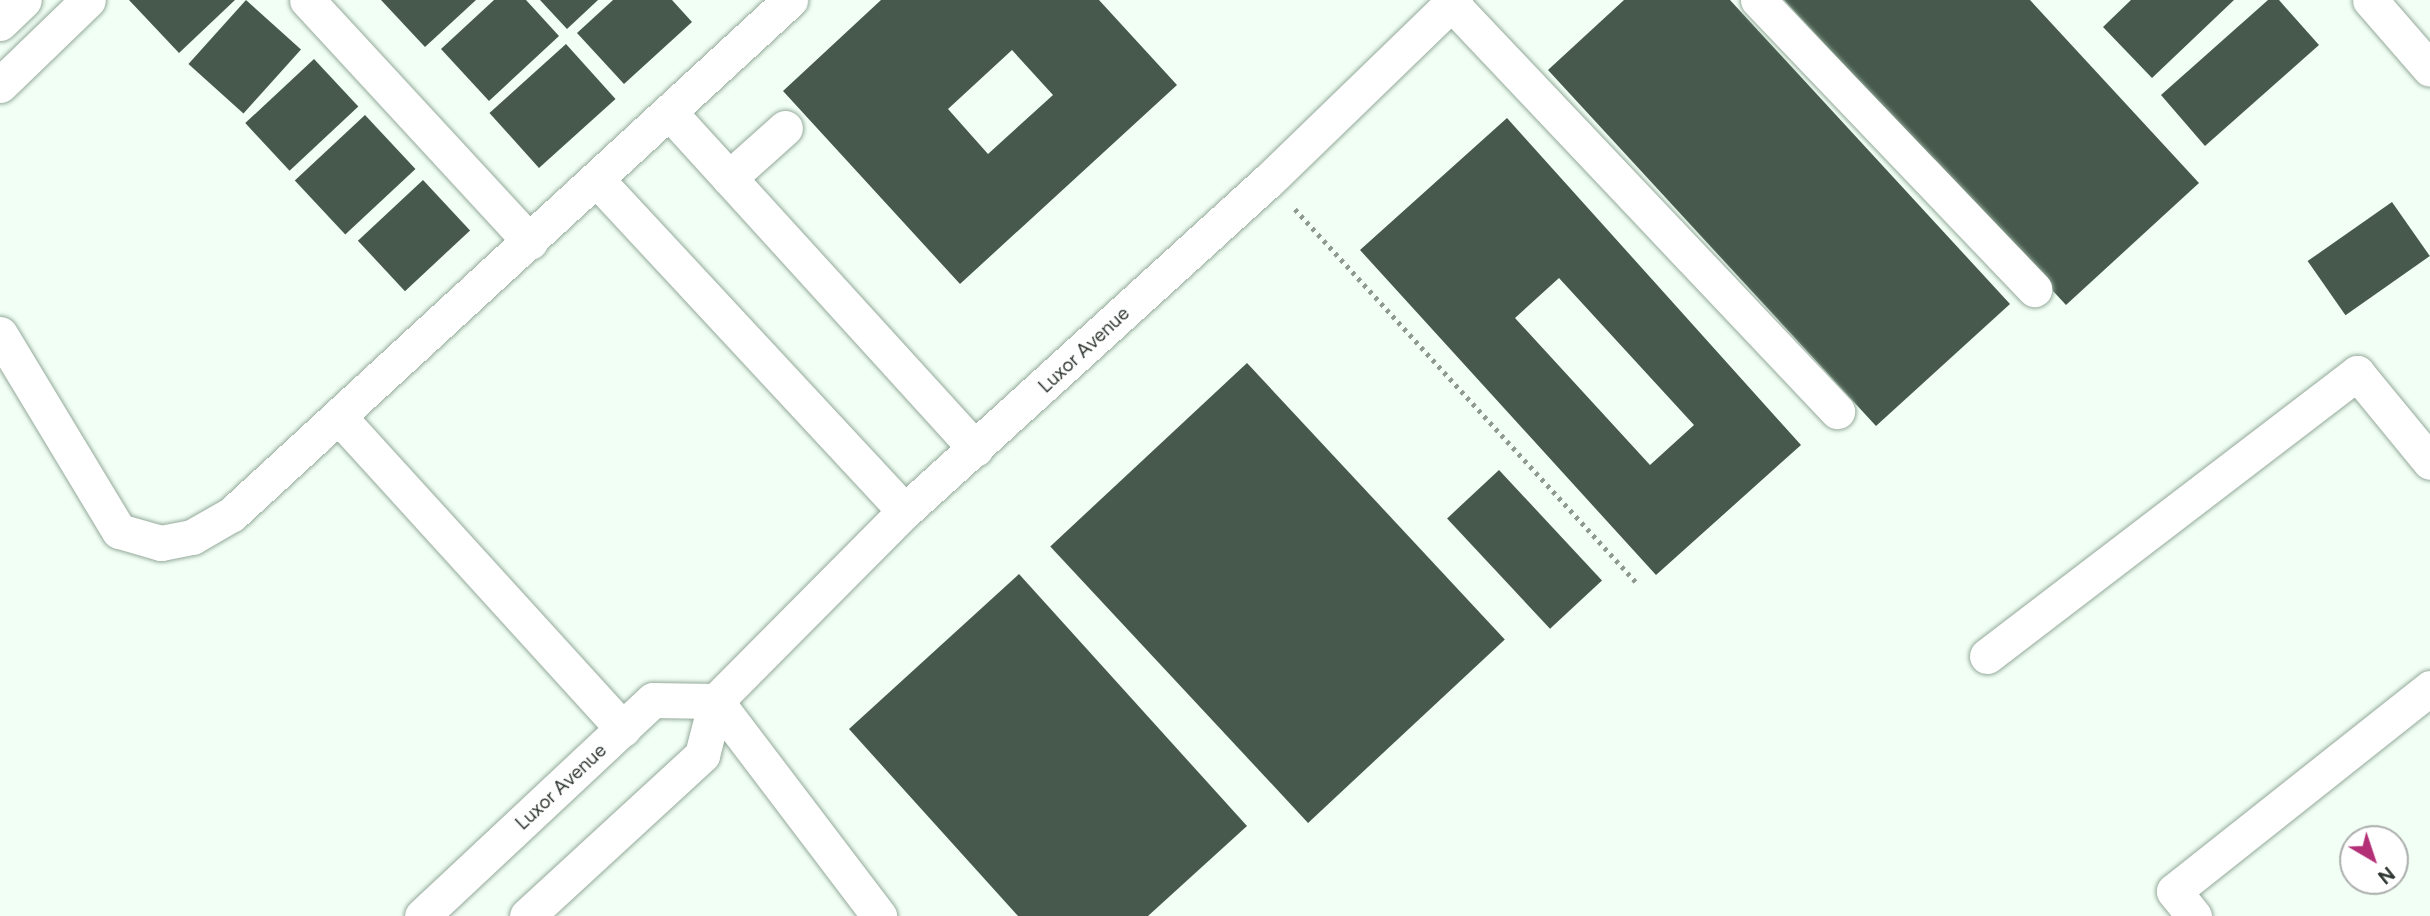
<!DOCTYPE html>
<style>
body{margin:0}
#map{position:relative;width:2430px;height:916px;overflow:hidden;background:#f2fff5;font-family:Figtree,sans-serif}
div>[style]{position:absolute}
.building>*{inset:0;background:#46594c;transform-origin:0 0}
.path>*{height:4.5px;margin-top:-2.25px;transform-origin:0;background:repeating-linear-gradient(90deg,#8f9991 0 3.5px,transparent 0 8.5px)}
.roads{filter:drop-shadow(0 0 2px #94a99a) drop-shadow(0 0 2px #94a99a)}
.street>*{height:35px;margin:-17.5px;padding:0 17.5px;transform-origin:17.5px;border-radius:17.5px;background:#fff}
span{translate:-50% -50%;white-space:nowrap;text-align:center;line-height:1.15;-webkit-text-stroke:7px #fff;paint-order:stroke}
.street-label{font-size:19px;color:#303832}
.north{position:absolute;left:2339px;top:825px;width:70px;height:70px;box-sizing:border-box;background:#fff;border:2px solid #acafad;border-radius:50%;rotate:141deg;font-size:19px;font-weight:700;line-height:28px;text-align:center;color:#303832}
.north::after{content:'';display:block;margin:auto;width:24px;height:32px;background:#b32f76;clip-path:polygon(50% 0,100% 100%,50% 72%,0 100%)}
</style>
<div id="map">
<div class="building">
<div style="clip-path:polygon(129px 0,235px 0,179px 53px)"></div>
<div style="left:246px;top:0;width:74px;height:86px;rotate:42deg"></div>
<div style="clip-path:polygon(381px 0,476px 0,425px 47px)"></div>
<div style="clip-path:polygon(494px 0,526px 0,559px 36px,489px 101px,441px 49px)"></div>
<div style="clip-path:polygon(540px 0,598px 0,567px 29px)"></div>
<div style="clip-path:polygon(613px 0,672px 0,692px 22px,624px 84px,577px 33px)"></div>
<div style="clip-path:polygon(evenodd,881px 0,1099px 0,1177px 85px,960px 284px,783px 91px,881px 0,1012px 50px,1053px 95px,988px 154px,948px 109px,1012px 50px)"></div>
<div style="clip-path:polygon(1624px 0,1730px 0,2010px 304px,1876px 426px,1548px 70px)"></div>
<div style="clip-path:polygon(1784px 0,2030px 0,2199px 183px,2066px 305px)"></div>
<div style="clip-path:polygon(2131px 0,2234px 0,2152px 78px,2103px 27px)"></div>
<div style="clip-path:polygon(2268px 0,2279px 0,2319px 45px,2205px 146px,2161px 95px)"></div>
<div style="left:566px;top:44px;width:74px;height:103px;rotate:48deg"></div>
<div style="left:314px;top:59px;width:65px;height:94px;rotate:47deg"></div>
<div style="left:365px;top:115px;width:74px;height:96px;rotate:47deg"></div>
<div style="clip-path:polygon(evenodd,1507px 118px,1801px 445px,1656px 575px,1360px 250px,1507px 118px,1559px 278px,1694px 425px,1650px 465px,1515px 318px,1559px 278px)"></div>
<div style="left:423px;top:180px;width:69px;height:89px;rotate:47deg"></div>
<div style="left:2392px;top:202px;width:66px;height:103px;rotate:55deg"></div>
<div style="left:1247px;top:363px;width:378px;height:269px;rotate:47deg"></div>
<div style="left:1499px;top:470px;width:151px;height:71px;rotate:47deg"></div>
<div style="clip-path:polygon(1019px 574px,1247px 826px,1148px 916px,1018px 916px,849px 729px)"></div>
</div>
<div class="path">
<div style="left:1295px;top:209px;width:505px;rotate:47.57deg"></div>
</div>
<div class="roads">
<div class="street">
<div style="left:307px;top:0;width:329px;rotate:47.3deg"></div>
<div style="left:1758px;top:0;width:400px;rotate:46.3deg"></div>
<div style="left:2370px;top:0;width:91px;rotate:49deg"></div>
<div style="left:1451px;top:3px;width:562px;rotate:46.59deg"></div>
<div style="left:0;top:23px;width:33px;rotate:-44deg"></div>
<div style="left:0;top:85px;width:122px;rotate:-44deg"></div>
<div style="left:670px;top:113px;width:454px;rotate:47.7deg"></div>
<div style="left:729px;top:178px;width:75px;rotate:-41.8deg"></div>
<div style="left:597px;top:180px;width:452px;rotate:47.1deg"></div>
<div style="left:0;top:334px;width:230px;rotate:58.9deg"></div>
<div style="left:119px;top:531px;width:44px;rotate:15.9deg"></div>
<div style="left:161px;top:543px;width:32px;rotate:-11deg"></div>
<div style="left:192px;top:537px;width:46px;rotate:-29.9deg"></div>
<div style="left:232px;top:514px;width:759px;rotate:-42.65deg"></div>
<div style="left:339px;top:417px;width:422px;rotate:47.7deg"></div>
<div style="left:1987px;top:656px;width:466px;rotate:-37.4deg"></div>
<div style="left:2357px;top:373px;width:115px;rotate:50.6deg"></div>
<div style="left:716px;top:701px;width:270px;rotate:52.8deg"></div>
<div style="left:422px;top:916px;width:316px;rotate:-43.1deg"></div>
<div style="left:653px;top:700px;width:63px;rotate:0.9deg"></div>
<div style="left:527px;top:916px;width:238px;rotate:-42.6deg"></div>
<div style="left:702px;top:755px;width:56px;rotate:-75.5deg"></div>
<div style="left:716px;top:701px;width:268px;rotate:-45.2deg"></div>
<div style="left:905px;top:511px;width:492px;rotate:-42.3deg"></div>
<div style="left:1269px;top:180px;width:259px;rotate:-44.1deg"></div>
<div style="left:2194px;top:916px;width:32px;rotate:-129deg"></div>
<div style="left:2174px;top:891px;width:327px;rotate:-38.4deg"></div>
</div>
</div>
<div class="street-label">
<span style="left:1084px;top:350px;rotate:-43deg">Luxor Avenue</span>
<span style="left:561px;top:787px;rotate:-43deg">Luxor Avenue</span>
</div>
<div class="north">N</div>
</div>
